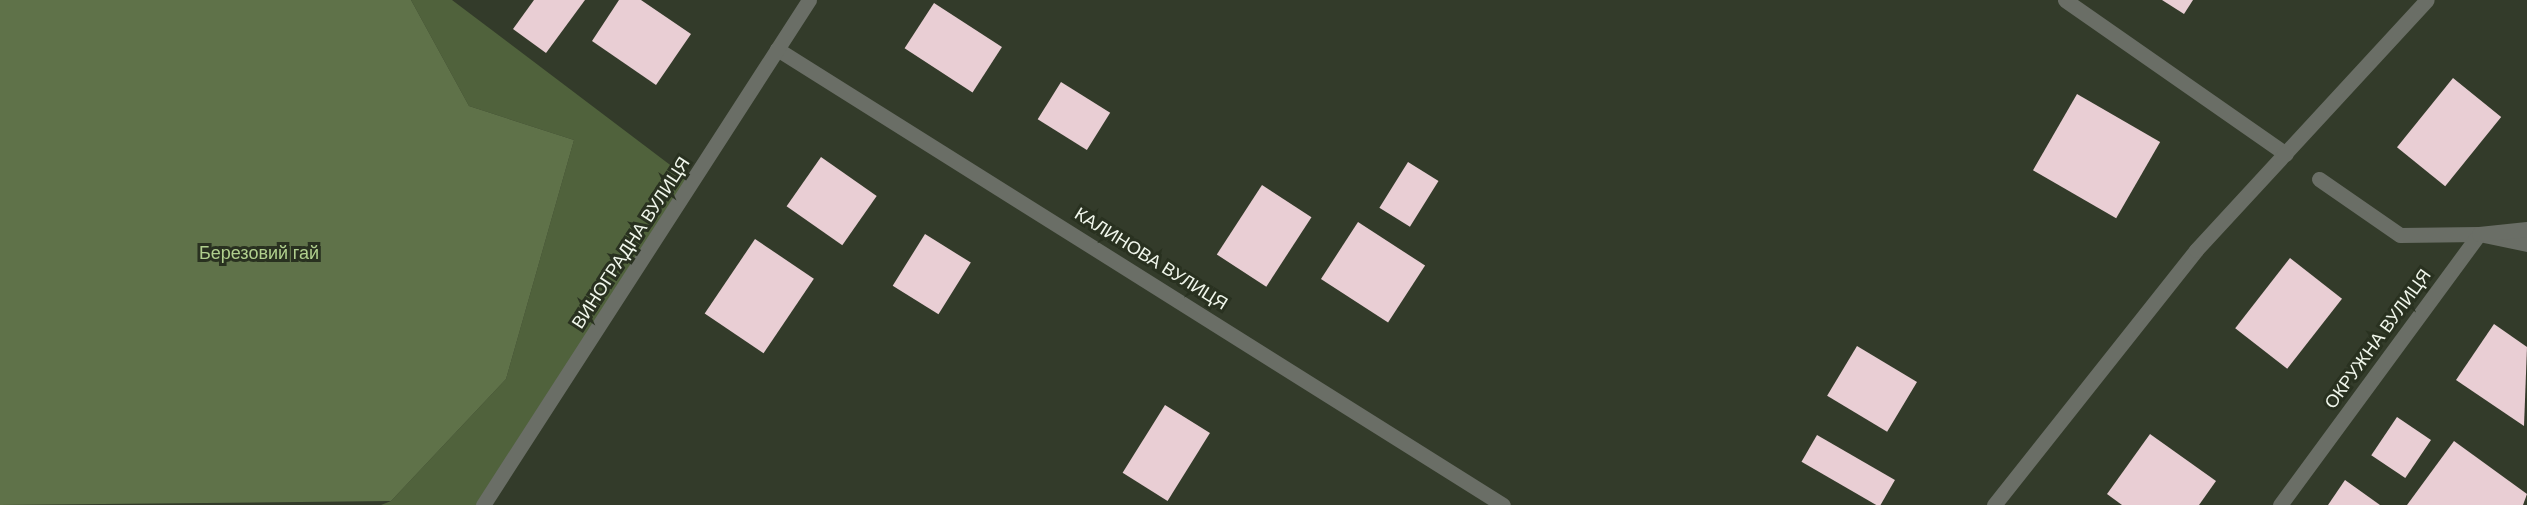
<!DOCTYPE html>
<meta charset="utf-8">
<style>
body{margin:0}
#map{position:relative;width:2527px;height:505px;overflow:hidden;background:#333b2a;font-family:"DM Sans",sans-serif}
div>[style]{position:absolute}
.green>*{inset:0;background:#50623c}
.forest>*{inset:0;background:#5f7249}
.building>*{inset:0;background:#e9ced4;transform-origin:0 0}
.minor>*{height:15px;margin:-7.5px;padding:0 7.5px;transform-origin:7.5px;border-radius:7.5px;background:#6a6e66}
span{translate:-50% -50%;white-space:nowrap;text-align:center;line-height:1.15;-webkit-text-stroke:6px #293120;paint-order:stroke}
.street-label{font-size:18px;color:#f0f6eb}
.park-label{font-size:18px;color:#b0cf8d}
</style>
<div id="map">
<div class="green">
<div style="clip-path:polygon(411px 0,452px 0,694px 183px,483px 505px,381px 505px,391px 501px,506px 379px,574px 140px,469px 106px)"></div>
</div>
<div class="forest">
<div style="clip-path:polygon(0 0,411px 0,469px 106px,574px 140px,506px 379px,391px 501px,0 505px)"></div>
</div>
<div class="building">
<div style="clip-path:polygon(534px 0,585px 0,546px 53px,513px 29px)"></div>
<div style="clip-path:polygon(619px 0,641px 0,691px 34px,656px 85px,592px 41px)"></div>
<div style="clip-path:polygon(2162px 0,2193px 0,2184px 14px)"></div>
<div style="left:934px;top:3px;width:81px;height:54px;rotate:33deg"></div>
<div style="left:2453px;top:78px;width:62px;height:89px;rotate:39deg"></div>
<div style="left:1061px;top:82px;width:58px;height:44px;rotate:32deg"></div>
<div style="left:2077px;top:94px;width:96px;height:88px;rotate:30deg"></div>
<div style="left:821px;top:157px;width:68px;height:60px;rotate:35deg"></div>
<div style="left:1408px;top:162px;width:36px;height:54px;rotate:32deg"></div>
<div style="left:1262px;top:185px;width:59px;height:83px;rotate:33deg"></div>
<div style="left:1358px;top:222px;width:80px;height:68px;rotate:33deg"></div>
<div style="left:925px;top:234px;width:54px;height:61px;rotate:32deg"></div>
<div style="left:755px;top:239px;width:71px;height:90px;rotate:34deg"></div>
<div style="left:2290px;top:258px;width:66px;height:89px;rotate:38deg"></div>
<div style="clip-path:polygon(2494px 324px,2527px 347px,2524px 426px,2456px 380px)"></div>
<div style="left:1857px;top:346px;width:70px;height:58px;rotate:31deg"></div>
<div style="left:1165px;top:405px;width:53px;height:80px;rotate:32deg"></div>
<div style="left:2397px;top:417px;width:41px;height:46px;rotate:34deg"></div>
<div style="clip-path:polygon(2150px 434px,2216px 481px,2199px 505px,2122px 505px,2107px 494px)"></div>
<div style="left:1817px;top:435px;width:90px;height:31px;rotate:30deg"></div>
<div style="clip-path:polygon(2454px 441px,2527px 494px,2523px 505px,2407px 505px)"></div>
<div style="clip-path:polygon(2345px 480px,2380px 505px,2328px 505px)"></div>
</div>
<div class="minor">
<div style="left:2065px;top:0;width:269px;rotate:34.9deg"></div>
<div style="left:777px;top:49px;width:857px;rotate:32.13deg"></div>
<div style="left:2319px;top:179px;width:98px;rotate:34.7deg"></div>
<div style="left:2400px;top:235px;width:79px;rotate:-0.7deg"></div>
<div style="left:2479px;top:234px;width:49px;rotate:11.8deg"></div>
<div style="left:483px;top:505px;width:601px;rotate:-57.16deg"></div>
<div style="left:1994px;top:505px;width:325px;rotate:-51.6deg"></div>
<div style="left:2196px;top:250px;width:340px;rotate:-47.3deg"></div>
<div style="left:2280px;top:505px;width:336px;rotate:-53.7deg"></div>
<div style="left:2479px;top:234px;width:48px;rotate:-5.9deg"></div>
</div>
<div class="street-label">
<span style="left:631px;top:243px;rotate:-57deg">ВИНОГРАДНА ВУЛИЦЯ</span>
<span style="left:1151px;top:259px;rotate:32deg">КАЛИНОВА ВУЛИЦЯ</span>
<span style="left:2378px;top:339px;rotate:-54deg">ОКРУЖНА ВУЛИЦЯ</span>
</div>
<div class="park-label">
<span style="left:259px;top:253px">Березовий гай</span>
</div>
</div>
